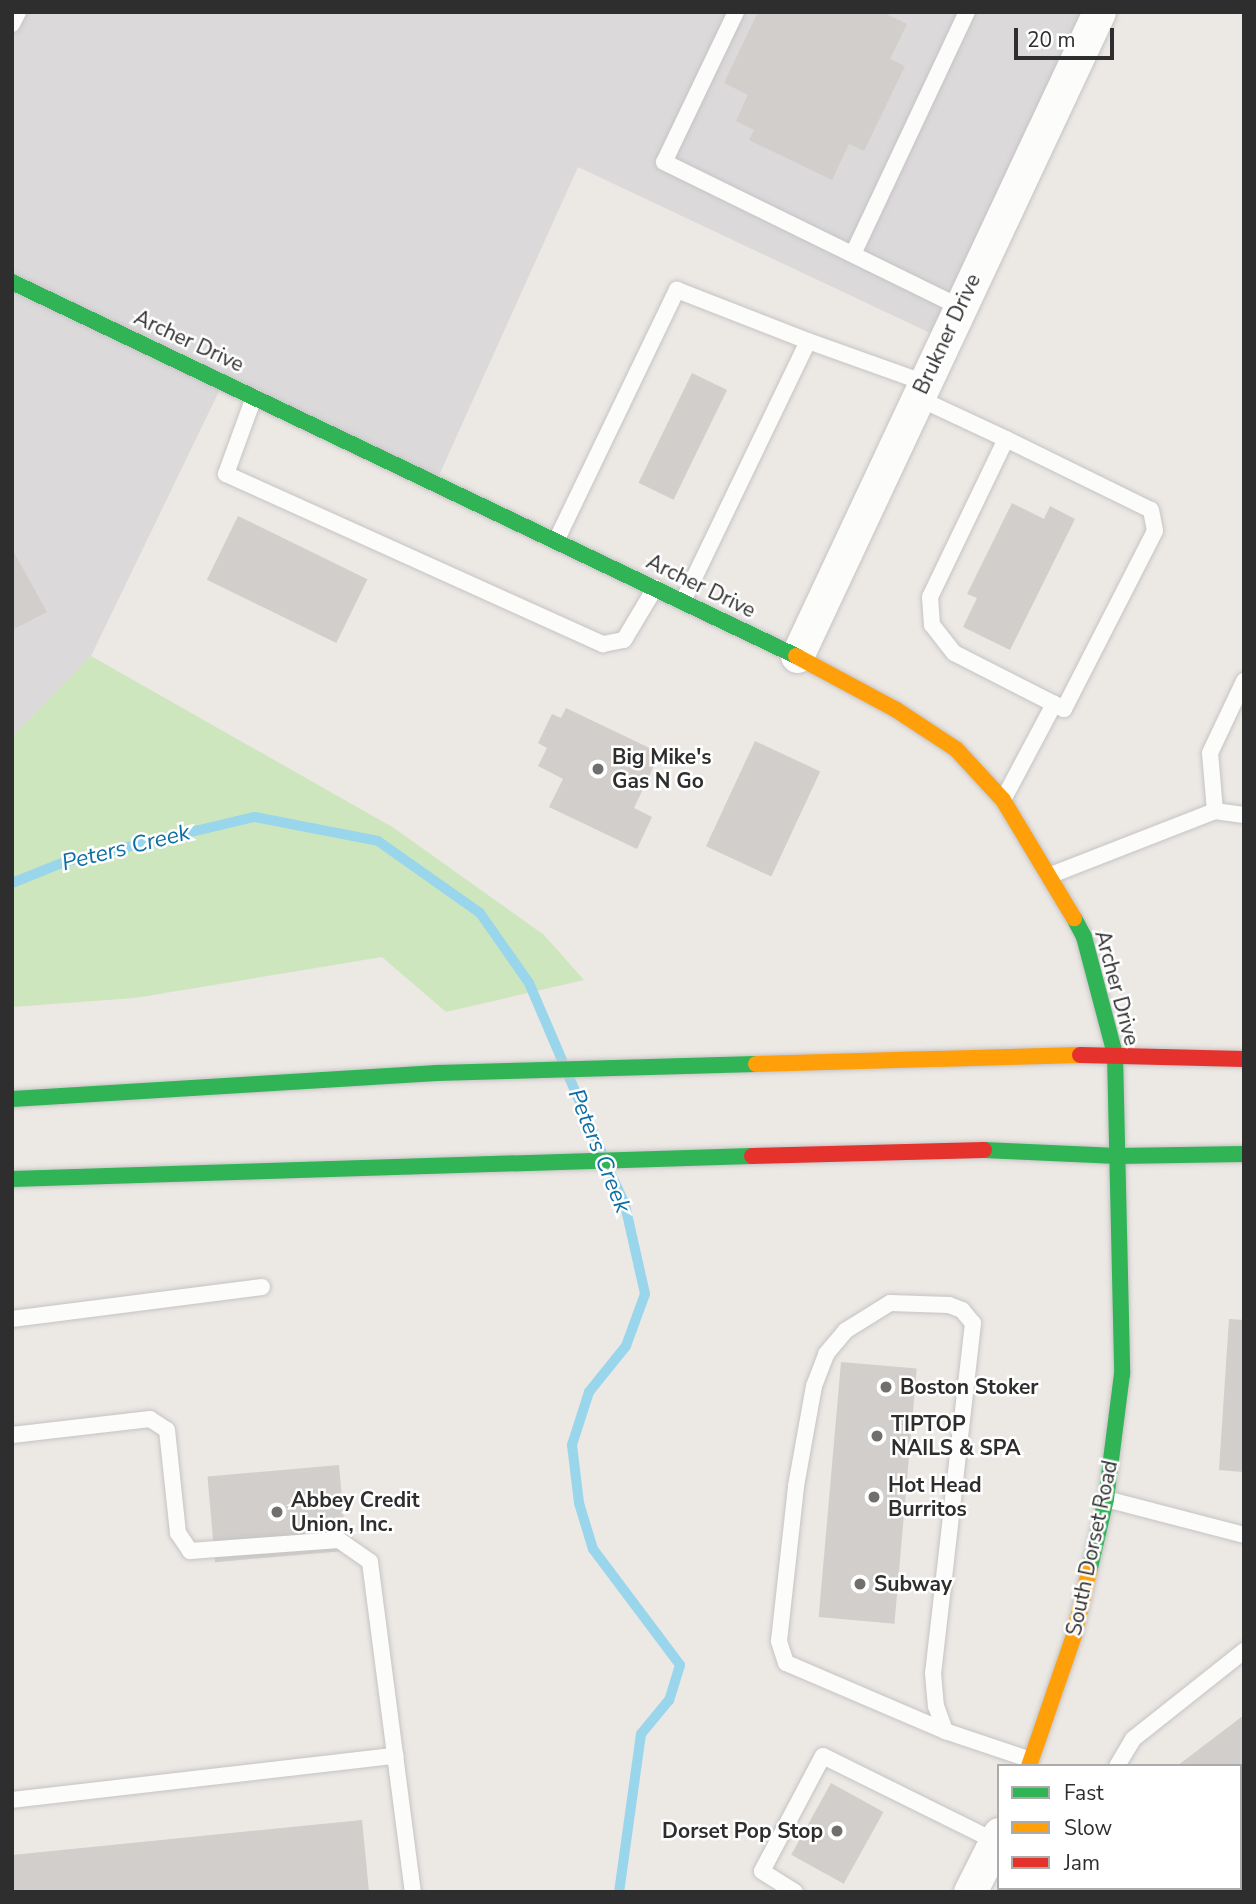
<!DOCTYPE html>
<style>
body{margin:0}
#map{position:relative;width:1256px;height:1904px;overflow:hidden;background:#ece8e4;font-family:"Nunito Sans",sans-serif}
div>[style]{position:absolute}
.industrial>*{inset:0;background:#dcd9db}
.green>*{inset:0;background:#cee6be}
.stream>*{height:10px;margin:-5px;padding:0 5px;transform-origin:5px;border-radius:5px;background:#99d6ec}
.building>*{inset:0;background:#d1cecb;transform-origin:0 0}
.roads{filter:drop-shadow(0 0 2px #c5c4c5) drop-shadow(0 0 2px #c5c4c5)}
.lane>*{height:16px;margin:-8px;padding:0 8px;transform-origin:8px;border-radius:8px;background:#fcfcfb}
.street>*{height:33px;margin:-16.5px;padding:0 16.5px;transform-origin:16.5px;border-radius:16.5px;background:#fcfcfb}
.fast>*{height:16px;margin:-8px;padding:0 8px;transform-origin:8px;border-radius:8px;background:#30b455}
.slow>*{height:16px;margin:-8px;padding:0 8px;transform-origin:8px;border-radius:8px;background:#ff9f0a}
.jam>*{height:16px;margin:-8px;padding:0 8px;transform-origin:8px;border-radius:8px;background:#e5322d}
.dots>*{width:19px;height:19px;translate:-50% -50%;box-sizing:border-box;border:4px solid #fff;border-radius:50%}
span{translate:-50% -50%;white-space:nowrap;text-align:center;line-height:1.15;-webkit-text-stroke:5px #fff;paint-order:stroke}
.street-label{font-size:21px;color:#2e2e2e}
.poi-label{font-size:21px;color:#2e2e2e;font-weight:700}
.left{translate:0 -50%;text-align:left}
.right{translate:-100% -50%;text-align:right}
.water-label{font-size:23px;color:#0d6fa3;font-style:italic}
.frame{position:absolute;inset:0;border:14px solid #2e2e2e;pointer-events:none}
.legend{position:absolute;left:997px;top:1764px;width:245px;height:126px;box-sizing:border-box;background:#fff;border:2px solid #ababab;margin:0;padding:9px 12px;list-style:none;font-size:21px;color:#2e2e2e}
.legend li{display:flex;align-items:center;gap:14px;height:35px}
.legend b{width:35px;border:2px solid #ababab}
.scale{position:absolute;left:1014px;top:28px;width:100px;height:32px;box-sizing:border-box;border:4px solid #2e2e2e;border-top:0;padding-left:9px;font-size:21px;line-height:24px;white-space:nowrap;color:#2e2e2e;-webkit-text-stroke:5px #fff;paint-order:stroke}
</style>
<div id="map">
<div class="industrial">
<div style="clip-path:polygon(12px 12px,1099px 12px,945px 340px,578px 167px,436px 482px,224px 381px,91px 656px,12px 736px)"></div>
</div>
<div class="green">
<div style="clip-path:polygon(91px 656px,394px 828px,544px 935px,584px 980px,446px 1012px,382px 957px,135px 998px,12px 1007px,12px 736px)"></div>
</div>
<div class="stream">
<div style="left:12px;top:883px;width:56px;rotate:-22deg"></div>
<div style="left:64px;top:862px;width:196px;rotate:-13.3deg"></div>
<div style="left:255px;top:817px;width:125px;rotate:11deg"></div>
<div style="left:378px;top:841px;width:125px;rotate:35.2deg"></div>
<div style="left:480px;top:913px;width:85px;rotate:55deg"></div>
<div style="left:529px;top:983px;width:84px;rotate:66.8deg"></div>
<div style="left:569px;top:1077px;width:83px;rotate:66.5deg"></div>
<div style="left:609px;top:1170px;width:38px;rotate:65deg"></div>
<div style="left:625px;top:1205px;width:91px;rotate:77.3deg"></div>
<div style="left:645px;top:1294px;width:55px;rotate:110.1deg"></div>
<div style="left:626px;top:1346px;width:59px;rotate:128.8deg"></div>
<div style="left:589px;top:1392px;width:56px;rotate:107.8deg"></div>
<div style="left:572px;top:1445px;width:58px;rotate:83.1deg"></div>
<div style="left:579px;top:1503px;width:48px;rotate:73.1deg"></div>
<div style="left:593px;top:1549px;width:145px;rotate:53.1deg"></div>
<div style="left:680px;top:1665px;width:37px;rotate:107deg"></div>
<div style="left:669px;top:1700px;width:44px;rotate:129.5deg"></div>
<div style="left:641px;top:1734px;width:160px;rotate:97.9deg"></div>
</div>
<div class="building">
<div style="clip-path:polygon(758px 12px,882px 12px,907px 24px,890px 59px,905px 66px,864px 151px,849px 144px,832px 180px,749px 140px,754px 130px,736px 121px,748px 95px,724px 83px)"></div>
<div style="left:692px;top:373px;width:39px;height:122px;rotate:26deg"></div>
<div style="clip-path:polygon(1012px 503px,1044px 519px,1050px 506px,1075px 519px,1010px 650px,963px 627px,977px 598px,967px 594px)"></div>
<div style="left:238px;top:516px;width:144px;height:71px;rotate:26deg"></div>
<div style="clip-path:polygon(12px 549px,47px 612px,12px 630px)"></div>
<div style="clip-path:polygon(566px 708px,660px 753px,634px 808px,652px 817px,637px 849px,549px 807px,563px 779px,538px 766px,547px 748px,538px 743px,552px 714px,561px 718px)"></div>
<div style="left:755px;top:741px;width:72px;height:116px;rotate:25deg"></div>
<div style="clip-path:polygon(1229px 1319px,1244px 1320px,1244px 1472px,1219px 1470px)"></div>
<div style="left:841px;top:1362px;width:76px;height:256px;rotate:5deg"></div>
<div style="left:339px;top:1465px;width:86px;height:132px;rotate:85deg"></div>
<div style="clip-path:polygon(1244px 1715px,1244px 1870px,1240px 1766px,1177px 1766px)"></div>
<div style="left:831px;top:1783px;width:60px;height:82px;rotate:29deg"></div>
<div style="clip-path:polygon(362px 1820px,369px 1892px,12px 1892px,12px 1855px)"></div>
</div>
<div class="roads">
<div class="lane">
<div style="left:736px;top:12px;width:166px;rotate:115.6deg"></div>
<div style="left:664px;top:162px;width:330px;rotate:26.1deg"></div>
<div style="left:12px;top:24px;width:13px;rotate:-63deg"></div>
<div style="left:853px;top:254px;width:268px;rotate:-64.8deg"></div>
<div style="left:254px;top:397px;width:82px;rotate:110deg"></div>
<div style="left:226px;top:474px;width:414px;rotate:24.3deg"></div>
<div style="left:603px;top:644px;width:21px;rotate:-11deg"></div>
<div style="left:624px;top:640px;width:61px;rotate:-59.2deg"></div>
<div style="left:918px;top:398px;width:97px;rotate:25deg"></div>
<div style="left:1006px;top:439px;width:161px;rotate:26.1deg"></div>
<div style="left:1151px;top:510px;width:21px;rotate:79deg"></div>
<div style="left:1155px;top:531px;width:200px;rotate:117.1deg"></div>
<div style="left:1064px;top:709px;width:123px;rotate:-153deg"></div>
<div style="left:954px;top:653px;width:36px;rotate:-128deg"></div>
<div style="left:932px;top:625px;width:28px;rotate:-94deg"></div>
<div style="left:930px;top:597px;width:175px;rotate:-64.3deg"></div>
<div style="left:556px;top:541px;width:279px;rotate:-64.3deg"></div>
<div style="left:677px;top:290px;width:141px;rotate:21.3deg"></div>
<div style="left:683px;top:601px;width:288px;rotate:-64.3deg"></div>
<div style="left:808px;top:341px;width:124px;rotate:19.7deg"></div>
<div style="left:1003px;top:800px;width:109px;rotate:-62deg"></div>
<div style="left:1215px;top:811px;width:58px;rotate:-94.9deg"></div>
<div style="left:1210px;top:753px;width:80px;rotate:-64.7deg"></div>
<div style="left:1051px;top:875px;width:176px;rotate:-21.3deg"></div>
<div style="left:1215px;top:811px;width:29px;rotate:8deg"></div>
<div style="left:12px;top:1319px;width:252px;rotate:-7.3deg"></div>
<div style="left:12px;top:1435px;width:139px;rotate:-6.6deg"></div>
<div style="left:150px;top:1419px;width:20px;rotate:33deg"></div>
<div style="left:167px;top:1430px;width:104px;rotate:83.9deg"></div>
<div style="left:178px;top:1533px;width:22px;rotate:56deg"></div>
<div style="left:190px;top:1551px;width:149px;rotate:-4.2deg"></div>
<div style="left:339px;top:1540px;width:38px;rotate:35deg"></div>
<div style="left:370px;top:1562px;width:333px;rotate:82.6deg"></div>
<div style="left:1106px;top:1499px;width:143px;rotate:14.6deg"></div>
<div style="left:945px;top:1731px;width:173px;rotate:-156.8deg"></div>
<div style="left:786px;top:1663px;width:23px;rotate:-108deg"></div>
<div style="left:779px;top:1641px;width:156px;rotate:-83.7deg"></div>
<div style="left:796px;top:1486px;width:102px;rotate:-79.8deg"></div>
<div style="left:814px;top:1386px;width:34px;rotate:-69deg"></div>
<div style="left:826px;top:1354px;width:30px;rotate:-50deg"></div>
<div style="left:845px;top:1331px;width:53px;rotate:-31.9deg"></div>
<div style="left:890px;top:1303px;width:59px;rotate:1.9deg"></div>
<div style="left:949px;top:1305px;width:14px;rotate:21deg"></div>
<div style="left:962px;top:1310px;width:17px;rotate:50deg"></div>
<div style="left:973px;top:1323px;width:352px;rotate:96.5deg"></div>
<div style="left:933px;top:1673px;width:33px;rotate:85deg"></div>
<div style="left:936px;top:1706px;width:27px;rotate:70deg"></div>
<div style="left:945px;top:1731px;width:91px;rotate:18.6deg"></div>
<div style="left:1117px;top:1766px;width:31px;rotate:-59deg"></div>
<div style="left:1133px;top:1739px;width:142px;rotate:-38.4deg"></div>
<div style="left:12px;top:1800px;width:386px;rotate:-6.6deg"></div>
<div style="left:1179px;top:1888px;width:4px;rotate:63deg"></div>
<div style="left:795px;top:1892px;width:39px;rotate:-148deg"></div>
<div style="left:762px;top:1871px;width:130px;rotate:-62.1deg"></div>
<div style="left:823px;top:1756px;width:192px;rotate:26.3deg"></div>
</div>
<div class="street">
<div style="left:797px;top:656px;width:711px;rotate:-64.88deg"></div>
<div style="left:970px;top:1892px;width:65px;rotate:-63.4deg"></div>
</div>
<div class="fast">
<div style="left:12px;top:282px;width:869px;rotate:25.5deg"></div>
<div style="left:1074px;top:918px;width:21px;rotate:62deg"></div>
<div style="left:1084px;top:937px;width:121px;rotate:75.2deg"></div>
<div style="left:1115px;top:1054px;width:320px;rotate:88.7deg"></div>
<div style="left:1122px;top:1374px;width:126px;rotate:97.3deg"></div>
<div style="left:1106px;top:1499px;width:75px;rotate:103.1deg"></div>
<div style="left:12px;top:1099px;width:426px;rotate:-3.5deg"></div>
<div style="left:437px;top:1073px;width:319px;rotate:-1.6deg"></div>
<div style="left:984px;top:1150px;width:133px;rotate:2.6deg"></div>
<div style="left:1117px;top:1156px;width:127px;rotate:-0.9deg"></div>
<div style="left:12px;top:1179px;width:740px;rotate:-1.78deg"></div>
</div>
<div class="slow">
<div style="left:796px;top:656px;width:112px;rotate:28.2deg"></div>
<div style="left:895px;top:709px;width:73px;rotate:33.3deg"></div>
<div style="left:956px;top:749px;width:69px;rotate:47.3deg"></div>
<div style="left:1003px;top:800px;width:138px;rotate:59deg"></div>
<div style="left:756px;top:1064px;width:324px;rotate:-1.6deg"></div>
<div style="left:1029px;top:1766px;width:139px;rotate:-71deg"></div>
<div style="left:1074px;top:1635px;width:65px;rotate:-76.6deg"></div>
</div>
<div class="jam">
<div style="left:1080px;top:1055px;width:164px;rotate:1.4deg"></div>
<div style="left:752px;top:1156px;width:232px;rotate:-1.5deg"></div>
</div>
</div>
<div class="dots">
<div style="left:598px;top:769px;background:#706f6e"></div>
<div style="left:886px;top:1387px;background:#706f6e"></div>
<div style="left:877px;top:1436px;background:#706f6e"></div>
<div style="left:874px;top:1497px;background:#706f6e"></div>
<div style="left:277px;top:1512px;background:#706f6e"></div>
<div style="left:860px;top:1584px;background:#706f6e"></div>
<div style="left:837px;top:1831px;background:#706f6e"></div>
</div>
<div class="street-label">
<span style="left:947px;top:334px;rotate:-65deg">Brukner Drive</span>
<span style="left:189px;top:341px;rotate:25deg">Archer Drive</span>
<span style="left:701px;top:586px;rotate:26deg">Archer Drive</span>
<span style="left:1117px;top:988px;rotate:75deg">Archer Drive</span>
<span style="left:1092px;top:1548px;rotate:-78deg">South Dorset Road</span>
</div>
<div class="poi-label">
<span class="left" style="left:612px;top:769px">Big Mike's<br>Gas N Go</span>
<span class="left" style="left:900px;top:1387px">Boston Stoker</span>
<span class="left" style="left:891px;top:1436px">TIPTOP<br>NAILS &amp; SPA</span>
<span class="left" style="left:888px;top:1497px">Hot Head<br>Burritos</span>
<span class="left" style="left:291px;top:1512px">Abbey Credit<br>Union, Inc.</span>
<span class="left" style="left:874px;top:1584px">Subway</span>
<span class="right" style="left:823px;top:1831px">Dorset Pop Stop</span>
</div>
<div class="water-label">
<span style="left:126px;top:848px;rotate:-14deg">Peters Creek</span>
<span style="left:599px;top:1151px;rotate:68deg">Peters Creek</span>
</div>
<div class="frame"></div>
<ul class="legend">
<li><b style="height:9px;background:#30b455"></b>Fast</li>
<li><b style="height:9px;background:#ff9f0a"></b>Slow</li>
<li><b style="height:9px;background:#e5322d"></b>Jam</li>
</ul>
<div class="scale">20 m</div>
</div>
